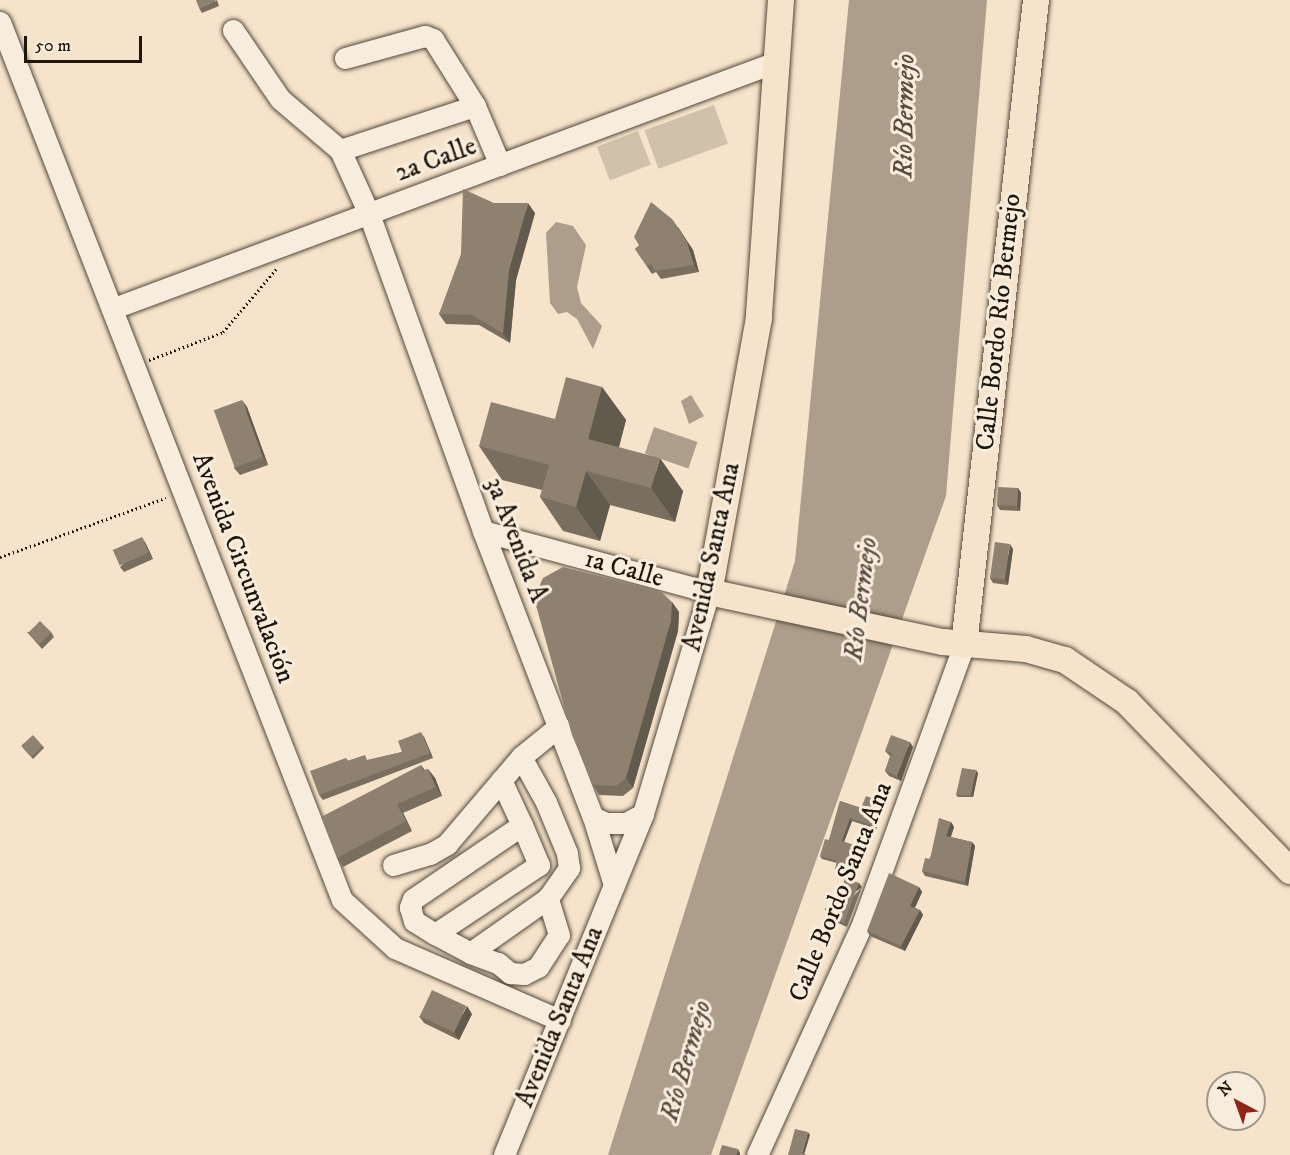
<!DOCTYPE html>
<meta charset="utf-8">
<style>
body{margin:0}
#map{position:relative;width:1290px;height:1155px;overflow:hidden;background:#f5e4cb;font-family:"IM FELL DW Pica",serif}
div>[style]{position:absolute}
.green>*{inset:0;background:#d0c1aa;transform-origin:0 0}
.water>*{inset:0;background:#ac9e8a;transform-origin:0 0}
.path>*{height:3px;margin-top:-1.5px;transform-origin:0;background:repeating-linear-gradient(90deg,#1e150b 0 1.5px,transparent 0 4.5px)}
.roads{filter:drop-shadow(0 0 2px #54493b) drop-shadow(0 0 2px #54493b)}
.minor>*{height:21px;margin:-10.5px;padding:0 10.5px;transform-origin:10.5px;border-radius:10.5px;background:#f8eddd}
.major>*{height:26px;margin:-13px;padding:0 13px;transform-origin:13px;border-radius:13px;background:#f5e4cb}
.wall>*{inset:0;background:#7a6f5f}
.shaded-wall>*{inset:0;background:#635a4e;transform-origin:0 0}
.building>*{inset:0;background:#8e816f;transform-origin:0 0}
span{translate:-50% -50%;white-space:nowrap;text-align:center;line-height:1.15;-webkit-text-stroke:6px #f8eddd;paint-order:stroke}
.street-label{font-size:26px;color:#1e150b}
.water-label{font-size:27px;color:#574c3e;font-style:italic}
.north{position:absolute;left:1206px;top:1071px;width:60px;height:60px;box-sizing:border-box;background:#f8eddd;border:2px solid #a19789;border-radius:50%;rotate:319deg;font-size:16px;font-weight:700;line-height:24px;text-align:center;color:#1e150b}
.north::after{content:'';display:block;margin:auto;width:21px;height:27px;background:#8f2418;clip-path:polygon(50% 0,100% 100%,50% 72%,0 100%)}
.scale{position:absolute;left:24px;top:36px;width:118px;height:27px;box-sizing:border-box;border:3px solid #1e150b;border-top:0;padding-left:8px;font-size:18px;line-height:21px;white-space:nowrap;color:#1e150b;-webkit-text-stroke:4px #f8eddd;paint-order:stroke}
</style>
<div id="map">
<div class="green">
<div style="left:714px;top:105px;width:41px;height:74px;rotate:70deg"></div>
<div style="left:638px;top:131px;width:36px;height:44px;rotate:69deg"></div>
</div>
<div class="water">
<div style="clip-path:polygon(849px 0,987px 0,946px 496px,711px 1155px,608px 1155px,795px 561px)"></div>
<div style="clip-path:polygon(556px 222px,573px 226px,586px 245px,577px 287px,581px 303px,602px 326px,593px 349px,577px 319px,567px 312px,558px 314px,550px 303px,546px 233px)"></div>
<div style="clip-path:polygon(691px 395px,704px 416px,689px 424px,681px 401px)"></div>
<div style="left:654px;top:427px;width:46px;height:28px;rotate:19deg"></div>
</div>
<div class="path">
<div style="left:149px;top:360px;width:79px;rotate:-20.7deg"></div>
<div style="left:223px;top:332px;width:85px;rotate:-49.8deg"></div>
<div style="left:0;top:557px;width:176px;rotate:-19.6deg"></div>
</div>
<div class="roads">
<div class="minor">
<div style="left:0;top:22px;width:942px;rotate:68.72deg"></div>
<div style="left:342px;top:900px;width:72px;rotate:42.2deg"></div>
<div style="left:395px;top:948px;width:180px;rotate:23.6deg"></div>
<div style="left:233px;top:30px;width:83px;rotate:55.7deg"></div>
<div style="left:280px;top:99px;width:79px;rotate:40.4deg"></div>
<div style="left:340px;top:150px;width:70px;rotate:65.6deg"></div>
<div style="left:369px;top:214px;width:337px;rotate:70.2deg"></div>
<div style="left:483px;top:531px;width:306px;rotate:69deg"></div>
<div style="left:593px;top:817px;width:71px;rotate:72.8deg"></div>
<div style="left:345px;top:58px;width:83px;rotate:-15.4deg"></div>
<div style="left:425px;top:36px;width:9px;rotate:21deg"></div>
<div style="left:433px;top:39px;width:79px;rotate:57.9deg"></div>
<div style="left:475px;top:106px;width:64px;rotate:67deg"></div>
<div style="left:340px;top:150px;width:142px;rotate:-18.1deg"></div>
<div style="left:114px;top:308px;width:706px;rotate:-20.39deg"></div>
<div style="left:483px;top:531px;width:234px;rotate:15.1deg"></div>
<div style="left:709px;top:592px;width:232px;rotate:106.6deg"></div>
<div style="left:643px;top:814px;width:368px;rotate:112.2deg"></div>
<div style="left:501px;top:780px;width:50px;rotate:65deg"></div>
<div style="left:593px;top:817px;width:14px;rotate:25deg"></div>
<div style="left:606px;top:823px;width:20px"></div>
<div style="left:626px;top:823px;width:19px;rotate:-28deg"></div>
<div style="left:393px;top:865px;width:39px;rotate:-17deg"></div>
<div style="left:430px;top:854px;width:20px;rotate:-30deg"></div>
<div style="left:447px;top:844px;width:114px;rotate:-49.6deg"></div>
<div style="left:548px;top:898px;width:37px;rotate:-55deg"></div>
<div style="left:569px;top:868px;width:15px;rotate:-98deg"></div>
<div style="left:567px;top:853px;width:55px;rotate:-112.4deg"></div>
<div style="left:546px;top:802px;width:51px;rotate:-119.1deg"></div>
<div style="left:521px;top:757px;width:49px;rotate:-39.2deg"></div>
<div style="left:435px;top:934px;width:125px;rotate:-33.6deg"></div>
<div style="left:539px;top:865px;width:43px;rotate:-113deg"></div>
<div style="left:522px;top:825px;width:132px;rotate:145.8deg"></div>
<div style="left:413px;top:899px;width:9px;rotate:111deg"></div>
<div style="left:410px;top:907px;width:15px;rotate:74deg"></div>
<div style="left:414px;top:921px;width:25px;rotate:32deg"></div>
<div style="left:435px;top:934px;width:40px;rotate:28deg"></div>
<div style="left:470px;top:953px;width:30px;rotate:20deg"></div>
<div style="left:498px;top:963px;width:16px;rotate:40deg"></div>
<div style="left:510px;top:973px;width:14px;rotate:4deg"></div>
<div style="left:524px;top:974px;width:16px;rotate:-27deg"></div>
<div style="left:538px;top:967px;width:38px;rotate:-57deg"></div>
<div style="left:559px;top:935px;width:39px;rotate:-107deg"></div>
<div style="left:548px;top:898px;width:95px;rotate:144.8deg"></div>
<div style="left:757px;top:1155px;width:256px;rotate:-65.5deg"></div>
<div style="left:863px;top:922px;width:295px;rotate:-70deg"></div>
</div>
<div class="major">
<div style="left:781px;top:0;width:319px;rotate:94deg"></div>
<div style="left:759px;top:318px;width:279px;rotate:100.3deg"></div>
<div style="left:709px;top:592px;width:239px;rotate:12.1deg"></div>
<div style="left:943px;top:642px;width:83px;rotate:4.8deg"></div>
<div style="left:1026px;top:649px;width:41px;rotate:15.8deg"></div>
<div style="left:1065px;top:660px;width:75px;rotate:34.1deg"></div>
<div style="left:1127px;top:702px;width:235px;rotate:46deg"></div>
<div style="left:964px;top:645px;width:649px;rotate:-83.63deg"></div>
</div>
</div>
<div class="wall">
<div style="clip-path:polygon(217px 0,219px 6px,202px 13px,199px 8px)"></div>
<div style="clip-path:polygon(494px 203px,535px 213px,516px 280px,510px 343px,479px 325px,446px 324px,439px 314px)"></div>
<div style="clip-path:polygon(678px 227px,693px 250px,699px 272px,661px 279px,656px 272px,652px 274px,635px 249px)"></div>
<div style="clip-path:polygon(602px 387px,626px 420px,619px 447px,683px 491px,675px 522px,610px 505px,600px 541px,563px 531px,540px 497px,542px 490px,502px 480px,479px 446px,555px 419px)"></div>
<div style="clip-path:polygon(247px 407px,268px 465px,240px 475px,234px 468px)"></div>
<div style="clip-path:polygon(1018px 488px,1021px 493px,1020px 511px,1000px 510px,997px 505px)"></div>
<div style="clip-path:polygon(145px 542px,153px 559px,124px 572px,120px 567px)"></div>
<div style="clip-path:polygon(1013px 549px,1008px 585px,993px 583px,990px 578px)"></div>
<div style="clip-path:polygon(672px 602px,679px 612px,678px 631px,633px 788px,623px 796px,599px 795px,593px 785px)"></div>
<div style="clip-path:polygon(27px 632px,51px 632px,54px 637px,42px 649px)"></div>
<div style="clip-path:polygon(424px 737px,433px 758px,323px 800px,319px 795px,346px 758px,348px 761px,368px 760px,402px 752px)"></div>
<div style="clip-path:polygon(43px 746px,44px 748px,33px 759px,23px 748px)"></div>
<div style="clip-path:polygon(913px 747px,901px 781px,889px 776px,885px 771px,890px 756px,885px 751px)"></div>
<div style="clip-path:polygon(421px 765px,425px 770px,428px 769px,435px 778px,442px 796px,403px 813px,412px 831px,343px 867px,337px 858px)"></div>
<div style="clip-path:polygon(978px 773px,973px 797px,958px 797px,956px 795px)"></div>
<div style="clip-path:polygon(840px 801px,861px 808px,883px 802px,885px 805px,876px 829px,852px 821px,844px 842px,863px 850px,855px 877px,837px 871px,835px 869px,837px 863px,822px 859px,820px 856px,829px 840px)"></div>
<div style="clip-path:polygon(951px 822px,954px 827px,951px 837px,972px 842px,975px 846px,968px 886px,925px 876px,922px 871px)"></div>
<div style="clip-path:polygon(862px 887px,847px 927px,836px 922px,833px 918px)"></div>
<div style="clip-path:polygon(919px 887px,922px 892px,915px 908px,920px 910px,923px 915px,905px 951px,870px 936px,867px 931px)"></div>
<div style="clip-path:polygon(472px 1014px,459px 1040px,424px 1023px,419px 1016px)"></div>
</div>
<div class="shaded-wall">
<div style="clip-path:polygon(528px 203px,535px 213px,516px 280px,510px 343px,503px 333px,509px 270px)"></div>
<div style="clip-path:polygon(672px 219px,693px 250px,699px 272px,694px 265px)"></div>
<div style="clip-path:polygon(602px 387px,626px 420px,612px 473px,588px 439px)"></div>
<div style="clip-path:polygon(242px 400px,247px 407px,268px 465px,263px 457px)"></div>
<div style="clip-path:polygon(660px 458px,683px 491px,675px 522px,651px 488px)"></div>
<div style="clip-path:polygon(586px 471px,610px 505px,600px 541px,576px 507px)"></div>
<div style="clip-path:polygon(1018px 488px,1021px 493px,1020px 511px,1017px 506px)"></div>
<div style="clip-path:polygon(142px 537px,145px 542px,153px 559px,149px 553px)"></div>
<div style="clip-path:polygon(1010px 544px,1013px 549px,1008px 585px,1005px 580px)"></div>
<div style="clip-path:polygon(672px 602px,679px 612px,678px 631px,633px 788px,626px 778px)"></div>
<div style="clip-path:polygon(421px 732px,424px 737px,433px 758px,430px 753px)"></div>
<div style="clip-path:polygon(910px 742px,913px 747px,901px 781px,897px 776px)"></div>
<div style="clip-path:polygon(428px 769px,435px 778px,442px 796px,436px 787px)"></div>
<div style="clip-path:polygon(976px 770px,978px 773px,973px 797px,971px 795px)"></div>
<div style="clip-path:polygon(883px 802px,885px 805px,876px 829px,875px 826px)"></div>
<div style="clip-path:polygon(397px 804px,403px 813px,412px 831px,406px 821px)"></div>
<div style="clip-path:polygon(850px 818px,852px 821px,843px 844px,842px 841px)"></div>
<div style="clip-path:polygon(951px 822px,954px 827px,949px 841px,946px 836px)"></div>
<div style="clip-path:polygon(972px 842px,975px 846px,968px 886px,965px 882px)"></div>
<div style="clip-path:polygon(861px 847px,863px 850px,855px 877px,853px 874px)"></div>
<div style="left:859px;top:883px;width:5px;height:43px;rotate:53deg"></div>
<div style="clip-path:polygon(919px 887px,922px 892px,913px 911px,910px 906px)"></div>
<div style="clip-path:polygon(920px 910px,923px 915px,905px 951px,901px 946px)"></div>
<div style="clip-path:polygon(467px 1006px,472px 1014px,459px 1040px,454px 1032px)"></div>
<div style="clip-path:polygon(808px 1132px,810px 1135px,804px 1155px,802px 1153px)"></div>
<div style="clip-path:polygon(738px 1149px,740px 1153px,740px 1155px,736px 1155px)"></div>
</div>
<div class="building">
<div style="clip-path:polygon(196px 0,215px 0,215px 1px,199px 8px)"></div>
<div style="clip-path:polygon(463px 189px,494px 203px,528px 203px,509px 270px,503px 333px,472px 315px,439px 314px,461px 254px)"></div>
<div style="clip-path:polygon(651px 202px,672px 219px,687px 242px,694px 265px,655px 271px,651px 264px,647px 266px,635px 249px,639px 245px,634px 237px)"></div>
<div style="clip-path:polygon(566px 377px,602px 387px,588px 439px,660px 458px,651px 488px,586px 471px,576px 507px,540px 497px,549px 465px,479px 446px,491px 402px,555px 419px)"></div>
<div style="left:242px;top:400px;width:61px;height:30px;rotate:70deg"></div>
<div style="left:998px;top:487px;width:20px;height:18px;rotate:3deg"></div>
<div style="left:142px;top:537px;width:17px;height:32px;rotate:66deg"></div>
<div style="left:995px;top:542px;width:15px;height:36px;rotate:8deg"></div>
<div style="clip-path:polygon(563px 567px,660px 591px,672px 602px,671px 621px,626px 778px,616px 786px,593px 785px,572px 735px,534px 598px,543px 578px)"></div>
<div style="left:40px;top:621px;width:16px;height:17px;rotate:45deg"></div>
<div style="clip-path:polygon(421px 732px,430px 753px,319px 795px,310px 771px,346px 758px,347px 761px,365px 755px,367px 760px,402px 752px,398px 741px)"></div>
<div style="left:33px;top:735px;width:15px;height:16px;rotate:48deg"></div>
<div style="clip-path:polygon(891px 735px,910px 742px,897px 776px,885px 771px,892px 753px,885px 751px)"></div>
<div style="clip-path:polygon(421px 765px,423px 771px,428px 769px,436px 787px,397px 804px,406px 821px,337px 858px,321px 817px)"></div>
<div style="clip-path:polygon(962px 768px,976px 770px,971px 795px,956px 795px)"></div>
<div style="clip-path:polygon(866px 796px,883px 802px,875px 826px,850px 818px,842px 841px,861px 847px,853px 874px,835px 869px,837px 861px,820px 856px,825px 839px,829px 840px,840px 801px,861px 808px)"></div>
<div style="clip-path:polygon(939px 818px,951px 822px,946px 836px,972px 842px,965px 882px,922px 871px,925px 858px,930px 859px)"></div>
<div style="clip-path:polygon(889px 873px,919px 887px,910px 906px,920px 910px,901px 946px,867px 931px)"></div>
<div style="clip-path:polygon(845px 878px,859px 883px,844px 923px,833px 918px)"></div>
<div style="left:432px;top:990px;width:38px;height:29px;rotate:25deg"></div>
<div style="clip-path:polygon(795px 1129px,808px 1132px,802px 1153px,807px 1155px,788px 1155px)"></div>
<div style="clip-path:polygon(722px 1145px,738px 1149px,736px 1155px,719px 1155px)"></div>
</div>
<div class="street-label">
<span style="left:436px;top:160px;rotate:-20deg">2a Calle</span>
<span style="left:999px;top:322px;rotate:-84deg">Calle Bordo Río Bermejo</span>
<span style="left:516px;top:540px;rotate:69deg">3a Avenida A</span>
<span style="left:712px;top:557px;rotate:-78deg">Avenida Santa Ana</span>
<span style="left:243px;top:568px;rotate:69deg">Avenida Circunvalación</span>
<span style="left:624px;top:569px;rotate:15deg">1a Calle</span>
<span style="left:841px;top:892px;rotate:-68deg">Calle Bordo Santa Ana</span>
<span style="left:560px;top:1017px;rotate:-68deg">Avenida Santa Ana</span>
</div>
<div class="water-label">
<span style="left:905px;top:116px;rotate:-89deg">Río Bermejo</span>
<span style="left:861px;top:599px;rotate:-83deg">Río Bermejo</span>
<span style="left:686px;top:1061px;rotate:-74deg">Río Bermejo</span>
</div>
<div class="north">N</div>
<div class="scale">50 m</div>
</div>
